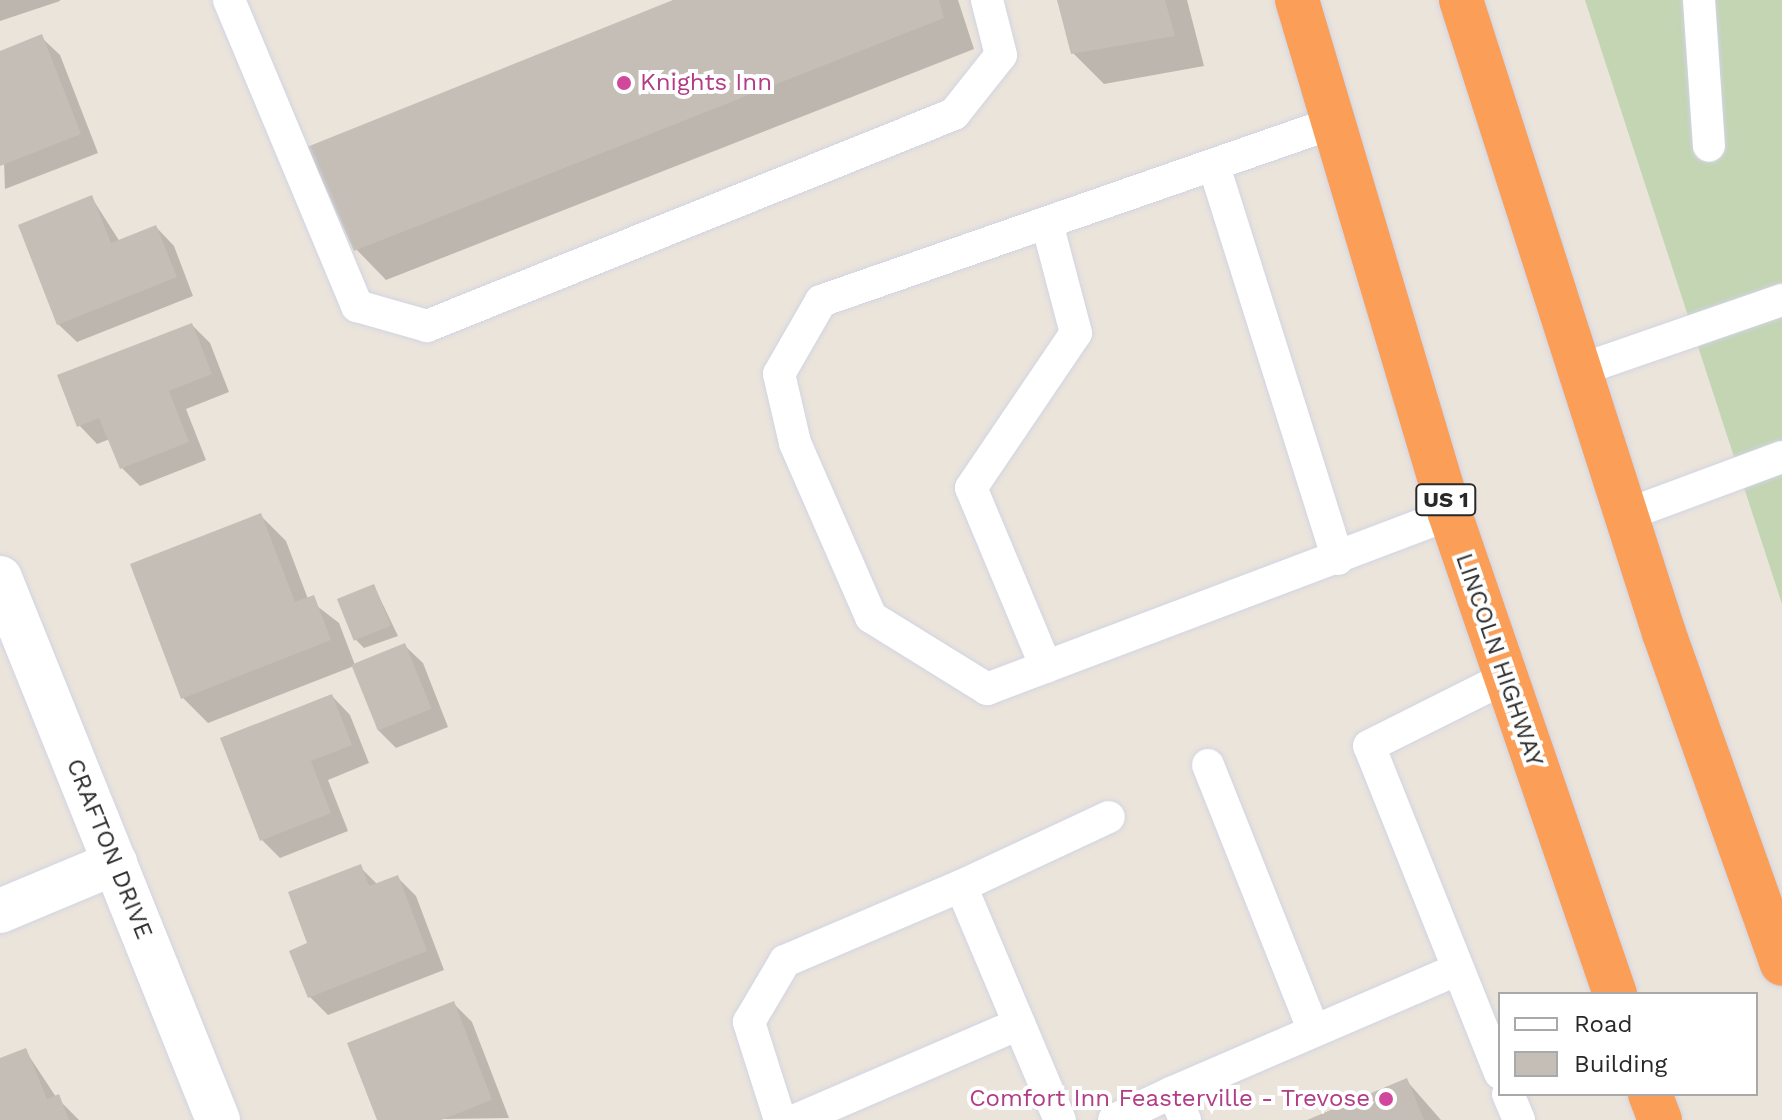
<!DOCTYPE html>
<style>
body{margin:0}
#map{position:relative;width:1782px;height:1120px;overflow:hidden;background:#ebe4db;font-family:"Work Sans",sans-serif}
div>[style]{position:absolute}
.cemetery>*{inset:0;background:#c3d5b3}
.shadow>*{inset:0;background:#0003}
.building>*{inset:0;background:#c4beb7;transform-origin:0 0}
.roads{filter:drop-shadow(0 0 2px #d1d4e2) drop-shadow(0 0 2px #d1d4e2)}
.lane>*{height:32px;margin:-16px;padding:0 16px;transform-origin:16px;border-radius:16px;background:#fff}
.street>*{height:44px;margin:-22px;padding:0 22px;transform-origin:22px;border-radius:22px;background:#fff}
.highway>*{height:44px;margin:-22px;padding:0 22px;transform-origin:22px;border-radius:22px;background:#fb9e57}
.dots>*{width:22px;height:22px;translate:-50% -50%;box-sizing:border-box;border:4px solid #fff;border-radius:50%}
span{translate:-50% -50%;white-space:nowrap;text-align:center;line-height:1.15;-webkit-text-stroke:8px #fff;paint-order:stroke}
.shield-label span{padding:2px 6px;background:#fff;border:2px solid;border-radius:6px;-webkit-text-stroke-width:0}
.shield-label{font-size:22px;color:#292929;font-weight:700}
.hotel-label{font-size:24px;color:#b23c85}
.left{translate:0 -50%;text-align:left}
.right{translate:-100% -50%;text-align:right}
.street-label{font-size:24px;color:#292929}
.legend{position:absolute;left:1498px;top:992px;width:260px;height:104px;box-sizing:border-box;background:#fff;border:2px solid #a9a9a9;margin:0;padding:10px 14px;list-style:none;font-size:24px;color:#292929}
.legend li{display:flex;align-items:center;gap:16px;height:40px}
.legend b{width:40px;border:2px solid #a9a9a9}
</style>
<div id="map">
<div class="cemetery">
<div style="clip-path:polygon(1585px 0,1782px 0,1782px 604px)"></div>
</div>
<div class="shadow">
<div style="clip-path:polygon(0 0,60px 0,60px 1px,0 21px)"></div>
<div style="clip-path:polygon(679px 0,958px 0,974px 49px,386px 280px,356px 249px)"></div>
<div style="clip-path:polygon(1059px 0,1187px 0,1204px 66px,1104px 84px,1073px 53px)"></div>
<div style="clip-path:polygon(41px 37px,60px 55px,98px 153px,5px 189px,0 53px)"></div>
<div style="clip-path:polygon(92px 198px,120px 242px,156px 227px,174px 246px,193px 296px,77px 342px,58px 324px)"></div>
<div style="clip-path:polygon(192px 325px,210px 343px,229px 392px,186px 409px,206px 460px,140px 486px,122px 468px,110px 439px,97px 444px,79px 425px)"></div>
<div style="clip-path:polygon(261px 516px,286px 541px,308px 599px,339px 623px,355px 665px,404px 645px,423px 663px,448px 727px,396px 748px,378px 730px,354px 666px,208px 723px,183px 698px)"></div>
<div style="clip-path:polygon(374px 586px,398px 636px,364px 648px,355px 639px)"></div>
<div style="clip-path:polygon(332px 696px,350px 715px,369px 763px,328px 780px,348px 831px,280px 858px,262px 840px)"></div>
<div style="clip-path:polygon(360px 867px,378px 885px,398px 878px,416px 896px,444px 970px,328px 1015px,310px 997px,310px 944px)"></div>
<div style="clip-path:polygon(454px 1004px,472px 1022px,509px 1118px,379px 1120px)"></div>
<div style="clip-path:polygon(25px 1050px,56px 1097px,79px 1120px,0 1120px,0 1060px)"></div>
<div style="clip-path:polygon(1406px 1080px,1441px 1120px,1312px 1120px)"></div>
</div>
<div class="building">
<div style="clip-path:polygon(673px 0,939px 0,944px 18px,354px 251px,307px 147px)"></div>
<div style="clip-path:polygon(1057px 0,1165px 0,1175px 36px,1071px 54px)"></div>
<div style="clip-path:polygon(42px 34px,81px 134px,0 166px,0 51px)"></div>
<div style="clip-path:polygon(92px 195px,111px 243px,156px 225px,177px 277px,57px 325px,18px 225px)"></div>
<div style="clip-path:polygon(192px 323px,212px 374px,169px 391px,189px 442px,120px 469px,99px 418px,77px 427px,57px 375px)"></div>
<div style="clip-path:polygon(261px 513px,295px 602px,314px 595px,331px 640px,181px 699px,130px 564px)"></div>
<div style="left:374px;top:584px;width:45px;height:40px;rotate:68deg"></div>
<div style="left:405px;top:643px;width:71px;height:58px;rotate:68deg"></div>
<div style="clip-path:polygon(332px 694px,352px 745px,311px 761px,331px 813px,260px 841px,220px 738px)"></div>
<div style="clip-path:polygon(361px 864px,369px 886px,398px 875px,427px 951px,308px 998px,289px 951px,307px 943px,288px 892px)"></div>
<div style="clip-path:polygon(454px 1001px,492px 1100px,441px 1120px,377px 1120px,347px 1043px)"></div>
<div style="clip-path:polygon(26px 1048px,47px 1099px,59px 1094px,69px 1120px,0 1120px,0 1058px)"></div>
<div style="clip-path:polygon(1407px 1078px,1424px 1120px,1307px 1120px)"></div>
</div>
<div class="roads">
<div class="lane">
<div style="left:229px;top:0;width:332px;rotate:67.3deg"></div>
<div style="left:357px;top:306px;width:73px;rotate:15.9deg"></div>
<div style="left:427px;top:326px;width:568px;rotate:-21.91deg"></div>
<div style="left:954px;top:114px;width:75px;rotate:-51.5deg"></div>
<div style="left:1001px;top:55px;width:57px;rotate:-104.3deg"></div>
<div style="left:1699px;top:0;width:146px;rotate:86.1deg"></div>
<div style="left:1330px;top:124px;width:539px;rotate:160.83deg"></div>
<div style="left:821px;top:301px;width:84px;rotate:119.9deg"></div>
<div style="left:779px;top:374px;width:71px;rotate:76.9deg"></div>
<div style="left:795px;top:443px;width:190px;rotate:66.4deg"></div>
<div style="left:871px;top:617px;width:137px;rotate:31.8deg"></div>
<div style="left:987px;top:689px;width:495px;rotate:-20.7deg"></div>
<div style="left:1214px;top:166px;width:412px;rotate:72.5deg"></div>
<div style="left:1580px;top:370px;width:214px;rotate:-19.1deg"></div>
<div style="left:1626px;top:515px;width:166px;rotate:-20.4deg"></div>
<div style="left:1046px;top:667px;width:194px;rotate:-112.7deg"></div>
<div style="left:971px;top:488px;width:187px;rotate:-55.9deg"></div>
<div style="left:1076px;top:333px;width:114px;rotate:-104.8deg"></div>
<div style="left:1208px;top:765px;width:286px;rotate:68.3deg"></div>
<div style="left:961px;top:886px;width:163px;rotate:-25deg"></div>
<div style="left:1500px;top:1073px;width:352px;rotate:-111.8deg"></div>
<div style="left:1369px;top:746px;width:150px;rotate:-26.6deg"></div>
<div style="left:1508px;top:1094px;width:28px;rotate:67deg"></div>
<div style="left:780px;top:1120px;width:103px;rotate:-107.6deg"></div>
<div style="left:749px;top:1022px;width:71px;rotate:-59.5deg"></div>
<div style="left:785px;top:961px;width:191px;rotate:-23.1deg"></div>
<div style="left:961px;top:886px;width:254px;rotate:67.1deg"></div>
<div style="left:796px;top:1120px;width:243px;rotate:-23.3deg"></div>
<div style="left:1114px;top:1120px;width:65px;rotate:-25.4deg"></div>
<div style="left:1185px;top:1120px;width:30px;rotate:-113deg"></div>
<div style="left:1173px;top:1092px;width:310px;rotate:-23.3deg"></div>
</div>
<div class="street">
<div style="left:0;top:578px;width:584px;rotate:68.09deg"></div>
<div style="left:0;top:911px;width:125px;rotate:-22.7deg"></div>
</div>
<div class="highway">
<div style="left:1297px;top:0;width:536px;rotate:73.42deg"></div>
<div style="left:1450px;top:514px;width:508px;rotate:71.03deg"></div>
<div style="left:1461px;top:0;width:665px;rotate:72.22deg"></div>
<div style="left:1664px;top:633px;width:351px;rotate:70.4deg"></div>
<div style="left:1650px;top:1094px;width:28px;rotate:69deg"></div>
</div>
</div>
<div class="dots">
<div style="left:624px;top:83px;background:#d1479c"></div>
<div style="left:1386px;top:1099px;background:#d1479c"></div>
</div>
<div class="shield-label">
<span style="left:1446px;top:500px">US 1</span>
</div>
<div class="hotel-label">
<span class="left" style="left:640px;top:83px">Knights Inn</span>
<span class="right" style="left:1370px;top:1099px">Comfort Inn Feasterville - Trevose</span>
</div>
<div class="street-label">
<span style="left:1499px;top:660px;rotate:71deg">LINCOLN HIGHWAY</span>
<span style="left:109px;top:849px;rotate:68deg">CRAFTON DRIVE</span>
</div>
<ul class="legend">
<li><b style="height:10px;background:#fff"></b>Road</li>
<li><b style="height:22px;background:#c4beb7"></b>Building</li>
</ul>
</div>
